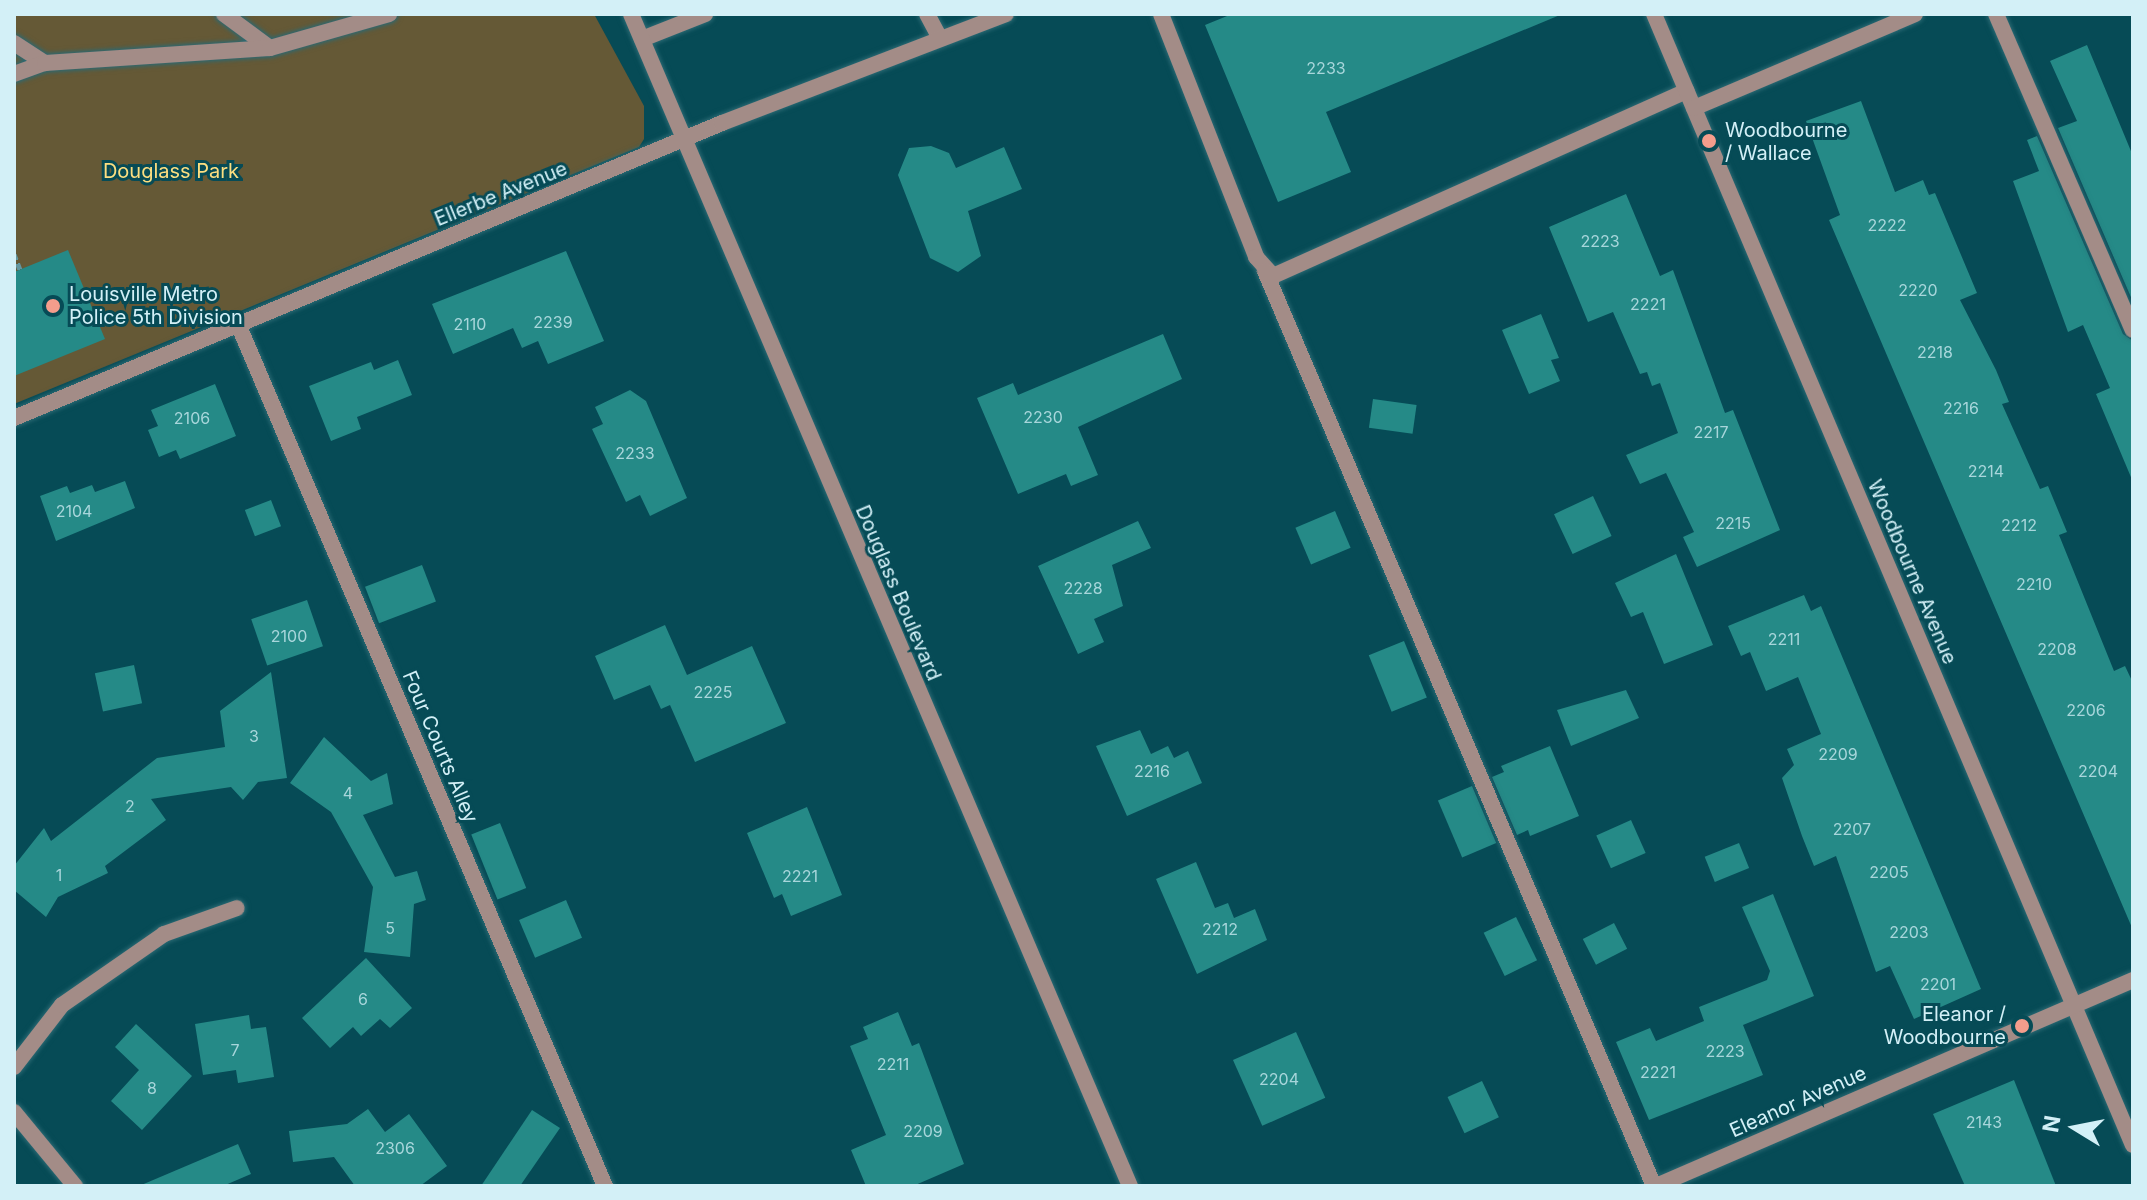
<!DOCTYPE html>
<style>
body{margin:0}
#map{position:relative;width:2147px;height:1200px;overflow:hidden;background:#064b56;font-family:Inter,sans-serif}
div>[style]{position:absolute}
.green>*{inset:0;background:#655936}
.building>*{inset:0;background:#258a87;transform-origin:0 0}
.path>*{height:5px;margin-top:-2.5px;transform-origin:0;background:repeating-linear-gradient(90deg,#63969f 0 6px,transparent 0 10px)}
.roads{filter:drop-shadow(0 0 2px #2b6973) drop-shadow(0 0 2px #2b6973)}
.lane>*{height:16px;margin:-8px;padding:0 8px;transform-origin:8px;border-radius:8px;background:#a38c87}
.street>*{height:16px;margin:-8px;padding:0 8px;transform-origin:8px;border-radius:8px;background:#a38c87}
.dots>*{width:22px;height:22px;translate:-50% -50%;box-sizing:border-box;border:4px solid #064b56;border-radius:50%}
span{translate:-50% -50%;white-space:nowrap;text-align:center;line-height:1.15;-webkit-text-stroke:6px #064b56;paint-order:stroke}
.number-label{font-size:16px;color:#a8d6db}
.number-label span{-webkit-text-stroke-width:0}
.poi-label{font-size:20px;color:#d3f0f7}
.left{translate:0 -50%;text-align:left}
.right{translate:-100% -50%;text-align:right}
.park-label{font-size:20px;color:#fcde80}
.street-label{font-size:20px;color:#d3f0f7}
.frame{position:absolute;inset:0;border:16px solid #d3f0f7;pointer-events:none}
.north{position:absolute;left:2035px;top:1088px;width:80px;height:80px;-webkit-text-stroke:6px #064b56;paint-order:stroke;rotate:280deg;font-size:22px;font-weight:700;line-height:32px;text-align:center;color:#d3f0f7}
.north::after{content:'';display:block;margin:auto;width:28px;height:36px;background:#d3f0f7;clip-path:polygon(50% 0,100% 100%,50% 72%,0 100%)}
</style>
<div id="map">
<div class="green">
<div style="clip-path:polygon(14px 14px,594px 14px,644px 106px,644px 139px,639px 147px,14px 404px)"></div>
</div>
<div class="building">
<div style="clip-path:polygon(1232px 14px,1560px 14px,1560px 15px,1326px 112px,1351px 172px,1278px 202px,1205px 25px)"></div>
<div style="clip-path:polygon(2087px 45px,2133px 156px,2133px 302px,2058px 128px,2077px 121px,2050px 61px)"></div>
<div style="clip-path:polygon(1861px 101px,1895px 192px,1923px 180px,1929px 195px,1935px 193px,1977px 293px,1960px 300px,1996px 370px,2009px 402px,2002px 404px,2040px 489px,2048px 486px,2067px 532px,2059px 535px,2114px 671px,2125px 666px,2133px 683px,2133px 930px,1829px 220px,1840px 215px,1806px 121px)"></div>
<div style="clip-path:polygon(2037px 136px,2123px 334px,2133px 341px,2133px 482px,2096px 394px,2110px 388px,2083px 325px,2068px 332px,2013px 181px,2039px 171px,2027px 140px)"></div>
<div style="clip-path:polygon(931px 146px,949px 153px,956px 168px,1004px 147px,1022px 189px,968px 211px,981px 256px,958px 272px,930px 258px,898px 175px,909px 148px)"></div>
<div style="clip-path:polygon(1626px 194px,1660px 276px,1673px 270px,1725px 413px,1733px 410px,1780px 530px,1697px 567px,1683px 537px,1694px 532px,1666px 473px,1640px 484px,1626px 455px,1678px 433px,1660px 383px,1652px 386px,1647px 372px,1640px 374px,1613px 312px,1588px 322px,1549px 227px)"></div>
<div style="clip-path:polygon(68px 250px,105px 339px,14px 376px,14px 272px)"></div>
<div style="clip-path:polygon(566px 251px,604px 341px,548px 364px,538px 341px,522px 348px,513px 328px,453px 354px,432px 304px)"></div>
<div style="clip-path:polygon(1541px 314px,1559px 358px,1551px 360px,1560px 381px,1529px 394px,1502px 330px)"></div>
<div style="clip-path:polygon(1163px 334px,1182px 379px,1078px 427px,1098px 475px,1071px 486px,1066px 474px,1018px 494px,977px 398px,1013px 383px,1018px 395px)"></div>
<div style="clip-path:polygon(398px 360px,412px 395px,357px 417px,361px 429px,331px 441px,309px 386px,371px 362px,374px 370px)"></div>
<div style="clip-path:polygon(215px 384px,236px 436px,180px 459px,176px 450px,159px 457px,148px 430px,158px 426px,151px 410px)"></div>
<div style="clip-path:polygon(630px 390px,646px 401px,687px 498px,650px 516px,640px 495px,626px 502px,592px 429px,603px 424px,595px 407px)"></div>
<div style="left:1373px;top:399px;width:44px;height:29px;rotate:8deg"></div>
<div style="clip-path:polygon(125px 481px,135px 508px,56px 541px,40px 496px,67px 486px,70px 493px,92px 485px,95px 492px)"></div>
<div style="left:1593px;top:496px;width:44px;height:43px;rotate:65deg"></div>
<div style="left:271px;top:500px;width:28px;height:28px;rotate:69deg"></div>
<div style="left:1335px;top:511px;width:40px;height:43px;rotate:67deg"></div>
<div style="clip-path:polygon(1138px 521px,1151px 548px,1112px 565px,1123px 606px,1094px 619px,1104px 642px,1078px 654px,1038px 566px)"></div>
<div style="clip-path:polygon(1676px 554px,1713px 645px,1664px 664px,1643px 612px,1631px 617px,1615px 583px)"></div>
<div style="left:422px;top:565px;width:39px;height:61px;rotate:69deg"></div>
<div style="clip-path:polygon(1804px 595px,1811px 611px,1821px 606px,1981px 989px,1914px 1019px,1890px 966px,1876px 972px,1836px 856px,1814px 866px,1802px 836px,1782px 778px,1794px 765px,1787px 749px,1821px 734px,1798px 677px,1766px 691px,1750px 652px,1741px 656px,1728px 626px)"></div>
<div style="left:307px;top:600px;width:49px;height:59px;rotate:71deg"></div>
<div style="clip-path:polygon(665px 625px,687px 675px,752px 646px,786px 723px,695px 762px,670px 705px,661px 709px,650px 685px,614px 700px,595px 656px)"></div>
<div style="left:1404px;top:641px;width:61px;height:38px;rotate:68deg"></div>
<div style="left:134px;top:665px;width:39px;height:40px;rotate:78deg"></div>
<div style="clip-path:polygon(271px 672px,287px 778px,258px 782px,243px 800px,231px 787px,151px 799px,166px 820px,105px 866px,108px 873px,58px 897px,46px 917px,14px 890px,14px 866px,44px 828px,51px 841px,157px 758px,225px 747px,220px 711px)"></div>
<div style="clip-path:polygon(1626px 690px,1639px 718px,1571px 746px,1557px 710px)"></div>
<div style="clip-path:polygon(1140px 730px,1151px 754px,1168px 746px,1174px 758px,1188px 751px,1202px 783px,1127px 816px,1096px 746px)"></div>
<div style="clip-path:polygon(324px 737px,371px 781px,387px 773px,393px 804px,363px 815px,395px 877px,417px 871px,426px 900px,414px 904px,410px 957px,364px 952px,373px 887px,331px 812px,290px 783px)"></div>
<div style="clip-path:polygon(1550px 746px,1579px 816px,1530px 836px,1528px 830px,1517px 835px,1492px 777px,1504px 772px,1501px 766px)"></div>
<div style="left:1472px;top:786px;width:62px;height:37px;rotate:67deg"></div>
<div style="clip-path:polygon(807px 807px,842px 895px,791px 916px,782px 894px,774px 898px,747px 833px)"></div>
<div style="left:1631px;top:820px;width:36px;height:38px;rotate:66deg"></div>
<div style="left:500px;top:823px;width:70px;height:31px;rotate:68deg"></div>
<div style="left:1739px;top:843px;width:27px;height:37px;rotate:68deg"></div>
<div style="clip-path:polygon(1196px 862px,1215px 908px,1228px 903px,1234px 918px,1255px 909px,1267px 940px,1197px 974px,1156px 879px)"></div>
<div style="clip-path:polygon(1773px 894px,1814px 996px,1743px 1025px,1763px 1075px,1649px 1120px,1616px 1042px,1650px 1028px,1656px 1041px,1704px 1021px,1699px 1007px,1767px 980px,1770px 971px,1742px 907px)"></div>
<div style="left:566px;top:900px;width:41px;height:51px;rotate:67deg"></div>
<div style="left:1516px;top:917px;width:48px;height:36px;rotate:64deg"></div>
<div style="left:1614px;top:923px;width:29px;height:35px;rotate:63deg"></div>
<div style="clip-path:polygon(366px 958px,412px 1008px,390px 1028px,380px 1019px,361px 1036px,353px 1027px,330px 1048px,302px 1018px)"></div>
<div style="clip-path:polygon(898px 1012px,912px 1046px,919px 1043px,964px 1164px,913px 1186px,866px 1186px,851px 1150px,886px 1135px,850px 1046px,868px 1039px,863px 1027px)"></div>
<div style="clip-path:polygon(249px 1015px,251px 1029px,266px 1027px,274px 1077px,238px 1083px,236px 1070px,203px 1075px,195px 1024px)"></div>
<div style="clip-path:polygon(136px 1024px,192px 1076px,142px 1130px,111px 1101px,139px 1070px,115px 1047px)"></div>
<div style="left:1296px;top:1032px;width:72px;height:69px;rotate:66deg"></div>
<div style="clip-path:polygon(2014px 1080px,2056px 1186px,1965px 1186px,1933px 1114px)"></div>
<div style="left:1482px;top:1081px;width:40px;height:38px;rotate:65deg"></div>
<div style="clip-path:polygon(368px 1109px,385px 1132px,409px 1114px,447px 1166px,420px 1186px,355px 1186px,334px 1157px,293px 1162px,289px 1131px,347px 1124px)"></div>
<div style="clip-path:polygon(532px 1110px,560px 1128px,520px 1186px,481px 1186px)"></div>
<div style="clip-path:polygon(238px 1144px,251px 1174px,223px 1186px,139px 1186px)"></div>
</div>
<div class="path">
<div style="left:14px;top:254px;width:17px;rotate:69deg"></div>
</div>
<div class="roads">
<div class="lane">
<div style="left:224px;top:14px;width:57px;rotate:36.5deg"></div>
<div style="left:927px;top:14px;width:27px;rotate:62deg"></div>
<div style="left:1161px;top:14px;width:261px;rotate:68.6deg"></div>
<div style="left:1256px;top:257px;width:25px;rotate:48deg"></div>
<div style="left:1273px;top:276px;width:453px;rotate:-24.1deg"></div>
<div style="left:1996px;top:14px;width:344px;rotate:66.6deg"></div>
<div style="left:642px;top:39px;width:68px;rotate:-21.6deg"></div>
<div style="left:14px;top:43px;width:37px;rotate:33deg"></div>
<div style="left:14px;top:74px;width:33px;rotate:-20deg"></div>
<div style="left:45px;top:63px;width:225px;rotate:-3.8deg"></div>
<div style="left:270px;top:48px;width:124px;rotate:-15.9deg"></div>
<div style="left:1265px;top:271px;width:994px;rotate:66.97deg"></div>
<div style="left:238px;top:324px;width:937px;rotate:66.94deg"></div>
</div>
<div class="street">
<div style="left:631px;top:14px;width:1274px;rotate:66.94deg"></div>
<div style="left:1654px;top:14px;width:1228px;rotate:67.05deg"></div>
<div style="left:1694px;top:108px;width:240px;rotate:-23deg"></div>
<div style="left:14px;top:418px;width:767px;rotate:-22.62deg"></div>
<div style="left:722px;top:123px;width:304px;rotate:-21deg"></div>
<div style="left:14px;top:1067px;width:78px;rotate:-52.3deg"></div>
<div style="left:62px;top:1005px;width:124px;rotate:-34.8deg"></div>
<div style="left:164px;top:934px;width:77px;rotate:-19.6deg"></div>
<div style="left:14px;top:1112px;width:96px;rotate:50.5deg"></div>
<div style="left:1656px;top:1186px;width:520px;rotate:-23.36deg"></div>
</div>
</div>
<div class="dots">
<div style="left:1709px;top:141px;background:#f49d8c"></div>
<div style="left:53px;top:306px;background:#f49d8c"></div>
<div style="left:2022px;top:1026px;background:#f49d8c"></div>
</div>
<div class="number-label">
<span style="left:1326px;top:68px">2233</span>
<span style="left:1887px;top:225px">2222</span>
<span style="left:1600px;top:241px">2223</span>
<span style="left:1918px;top:290px">2220</span>
<span style="left:1648px;top:304px">2221</span>
<span style="left:553px;top:322px">2239</span>
<span style="left:470px;top:324px">2110</span>
<span style="left:1935px;top:352px">2218</span>
<span style="left:1961px;top:408px">2216</span>
<span style="left:1043px;top:417px">2230</span>
<span style="left:192px;top:418px">2106</span>
<span style="left:1711px;top:432px">2217</span>
<span style="left:635px;top:453px">2233</span>
<span style="left:1986px;top:471px">2214</span>
<span style="left:74px;top:511px">2104</span>
<span style="left:1733px;top:523px">2215</span>
<span style="left:2019px;top:525px">2212</span>
<span style="left:2034px;top:584px">2210</span>
<span style="left:1083px;top:588px">2228</span>
<span style="left:289px;top:636px">2100</span>
<span style="left:1784px;top:639px">2211</span>
<span style="left:2057px;top:649px">2208</span>
<span style="left:713px;top:692px">2225</span>
<span style="left:2086px;top:710px">2206</span>
<span style="left:254px;top:736px">3</span>
<span style="left:1838px;top:754px">2209</span>
<span style="left:1152px;top:771px">2216</span>
<span style="left:2098px;top:771px">2204</span>
<span style="left:348px;top:793px">4</span>
<span style="left:130px;top:806px">2</span>
<span style="left:1852px;top:829px">2207</span>
<span style="left:1889px;top:872px">2205</span>
<span style="left:59px;top:875px">1</span>
<span style="left:800px;top:876px">2221</span>
<span style="left:390px;top:928px">5</span>
<span style="left:1220px;top:929px">2212</span>
<span style="left:1909px;top:932px">2203</span>
<span style="left:1938px;top:984px">2201</span>
<span style="left:363px;top:999px">6</span>
<span style="left:235px;top:1050px">7</span>
<span style="left:1725px;top:1051px">2223</span>
<span style="left:893px;top:1064px">2211</span>
<span style="left:1658px;top:1072px">2221</span>
<span style="left:1279px;top:1079px">2204</span>
<span style="left:152px;top:1088px">8</span>
<span style="left:1984px;top:1122px">2143</span>
<span style="left:923px;top:1131px">2209</span>
<span style="left:395px;top:1148px">2306</span>
</div>
<div class="poi-label">
<span class="left" style="left:1725px;top:142px">Woodbourne<br>/ Wallace</span>
<span class="left" style="left:69px;top:306px">Louisville Metro<br>Police 5th Division</span>
<span class="right" style="left:2006px;top:1026px">Eleanor /<br>Woodbourne</span>
</div>
<div class="park-label">
<span style="left:171px;top:171px">Douglass Park</span>
</div>
<div class="street-label">
<span style="left:501px;top:194px;rotate:-22deg">Ellerbe Avenue</span>
<span style="left:1912px;top:572px;rotate:67deg">Woodbourne Avenue</span>
<span style="left:898px;top:593px;rotate:67deg">Douglass Boulevard</span>
<span style="left:440px;top:747px;rotate:67deg">Four Courts Alley</span>
<span style="left:1798px;top:1102px;rotate:-24deg">Eleanor Avenue</span>
</div>
<div class="frame"></div>
<div class="north">N</div>
</div>
